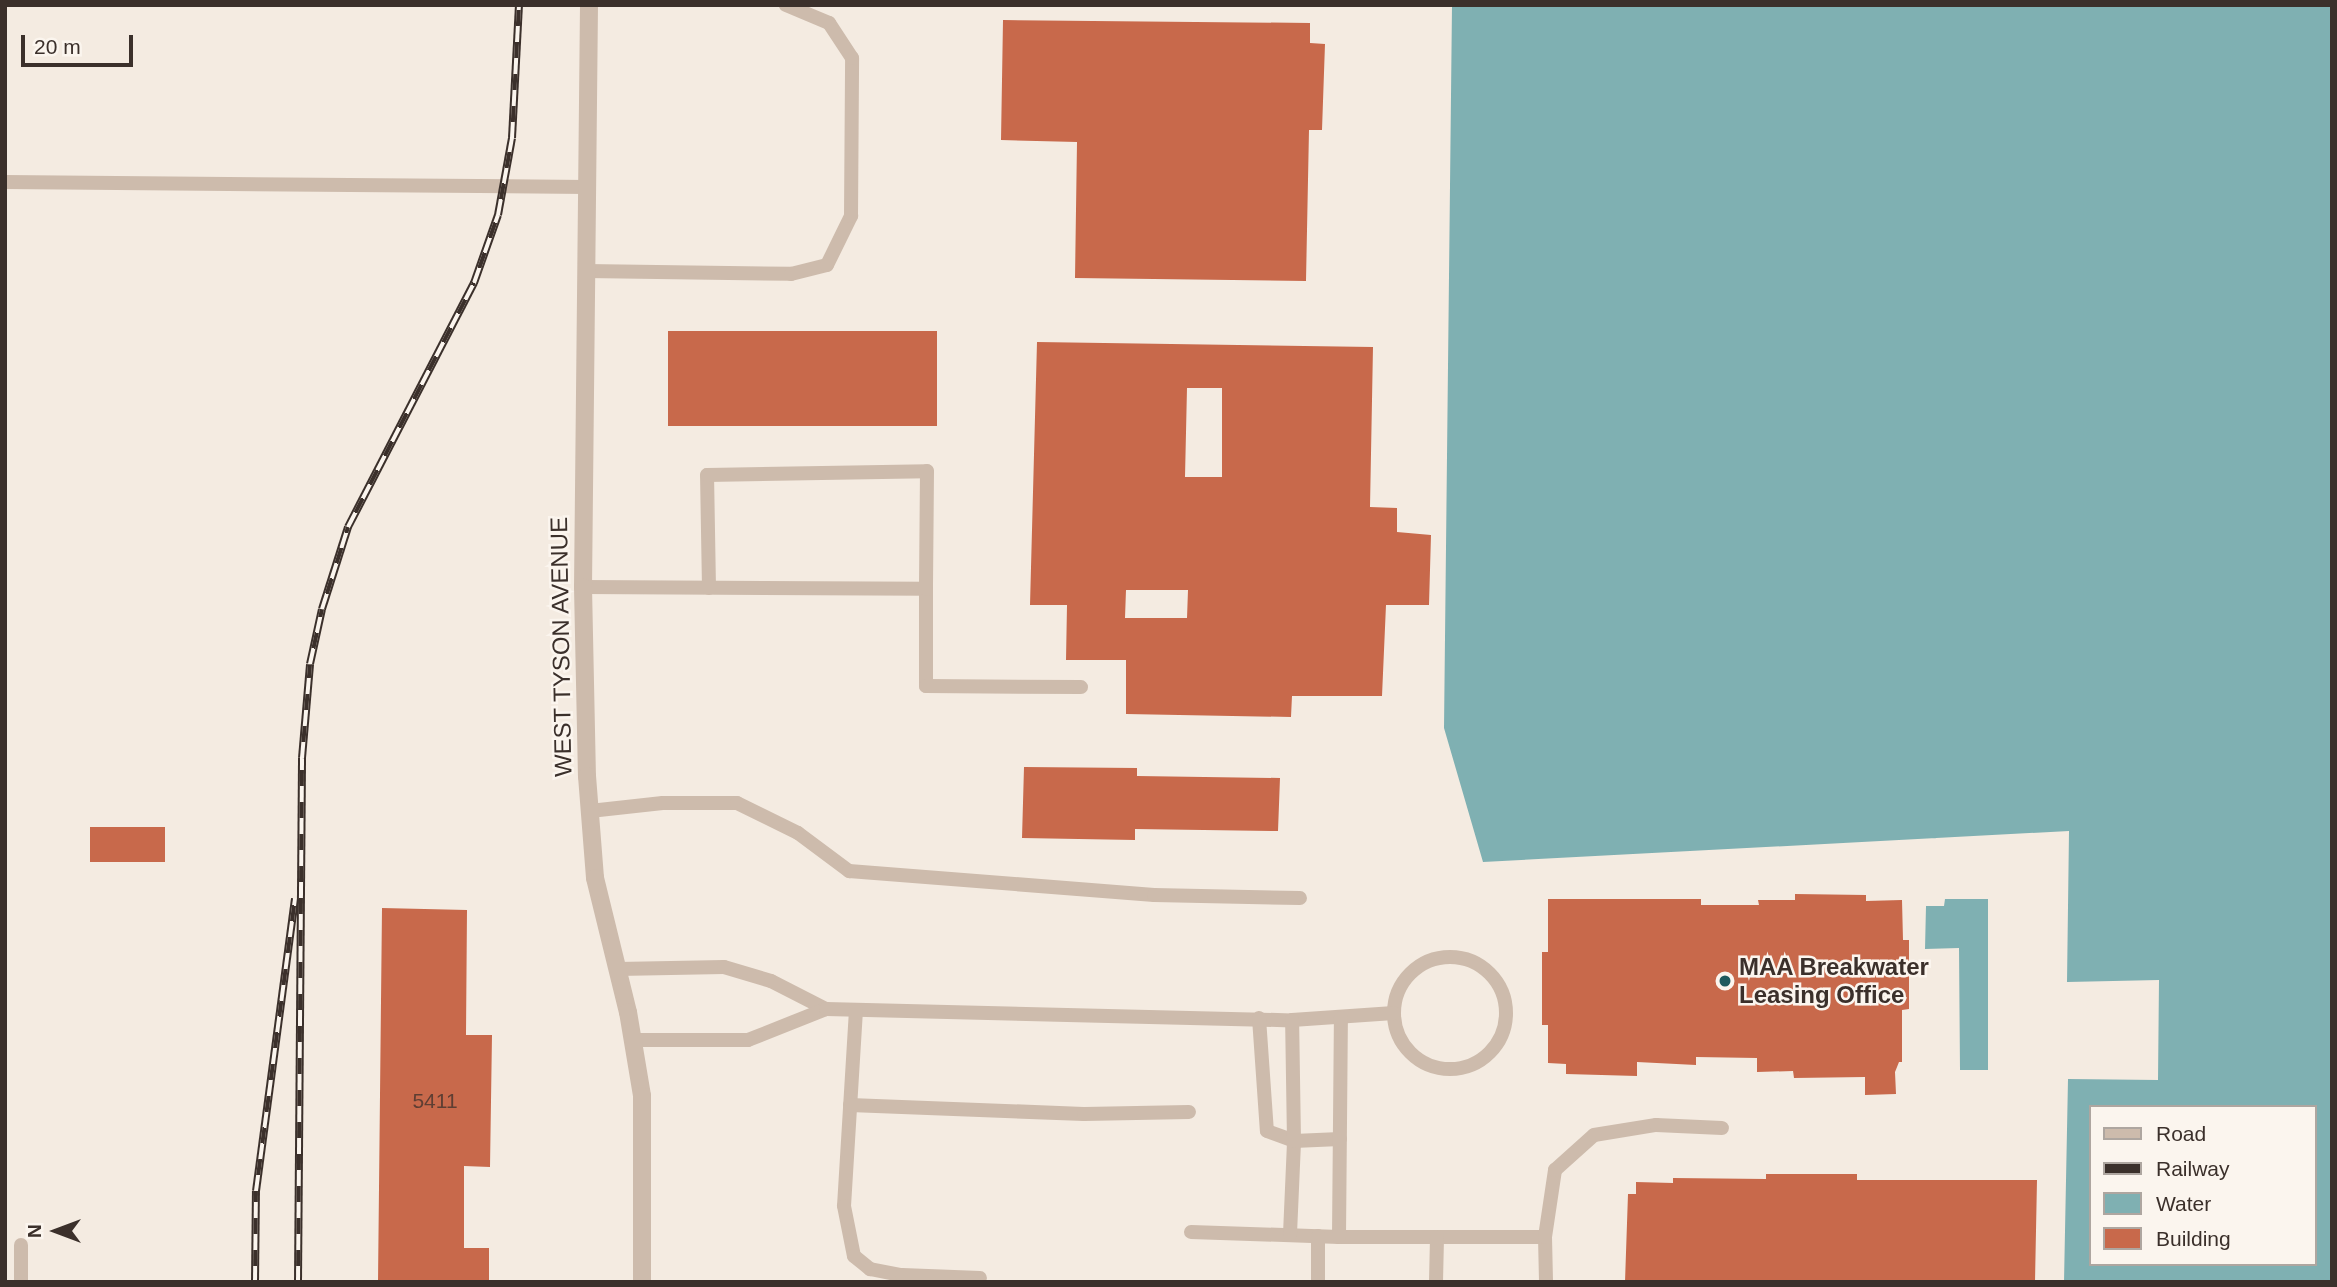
<!DOCTYPE html>
<style>
body{margin:0}
#map{position:relative;width:2337px;height:1287px;overflow:hidden;background:#f4ebe1;font-family:Arial,sans-serif}
div>[style]{position:absolute}
.water>*{inset:0;background:#7fb0b2}
.building>*{inset:0;background:#c8694b;transform-origin:0 0}
.lane>*{height:14px;margin:-7px;padding:0 7px;transform-origin:7px;border-radius:7px;background:#cdbbac}
.lane>.ring{margin:-7px;padding:0;box-sizing:content-box;background:none;border:14px solid #cdbbac;border-radius:50%}
.street>*{height:18px;margin:-9px;padding:0 9px;transform-origin:9px;border-radius:9px;background:#cdbbac}
.rail>*{height:8px;margin-top:-4px;transform-origin:0;background:repeating-linear-gradient(90deg,#fbf5ee 0 16px,#3b302b 0 32px);box-sizing:border-box;border-block:2px solid #3b302b}
.dots>*{width:19px;height:19px;translate:-50% -50%;box-sizing:border-box;border:4px solid #fbf5ee;border-radius:50%}
span{translate:-50% -50%;white-space:nowrap;text-align:center;line-height:1.15;-webkit-text-stroke:5px #fbf5ee;paint-order:stroke}
.number-label{font-size:21px;color:#5e3e33}
.number-label span{-webkit-text-stroke-width:0}
.street-label{font-size:24px;color:#3b302b}
.poi-label{font-size:24px;color:#3b302b;font-weight:700}
.left{translate:0 -50%;text-align:left}
.frame{position:absolute;inset:0;border:7px solid #3b302b;pointer-events:none}
.legend{position:absolute;left:2089px;top:1105px;width:228px;height:161px;box-sizing:border-box;background:#fbf5ee;border:2px solid #aea6a0;margin:0;padding:9px 12px;list-style:none;font-size:21px;color:#3b302b}
.legend li{display:flex;align-items:center;gap:14px;height:35px}
.legend b{width:35px;border:2px solid #aea6a0}
.north{position:absolute;left:21px;top:1196px;width:70px;height:70px;-webkit-text-stroke:5px #fbf5ee;paint-order:stroke;rotate:270deg;font-size:19px;font-weight:700;line-height:28px;text-align:center;color:#3b302b}
.north::after{content:'';display:block;margin:auto;width:24px;height:32px;background:#3b302b;clip-path:polygon(50% 0,100% 100%,50% 72%,0 100%)}
.scale{position:absolute;left:21px;top:35px;width:112px;height:32px;box-sizing:border-box;border:4px solid #3b302b;border-top:0;padding-left:9px;font-size:21px;line-height:24px;white-space:nowrap;color:#3b302b;-webkit-text-stroke:5px #fbf5ee;paint-order:stroke}
</style>
<div id="map">
<div class="water">
<div style="clip-path:polygon(evenodd,1452px 5px,2332px 5px,2332px 1282px,2064px 1282px,2068px 1079px,2158px 1080px,2159px 980px,2067px 982px,2069px 831px,1483px 862px,1444px 728px,1452px 5px,2090px 1107px,2314px 1107px,2314px 1264px,2090px 1264px,2090px 1107px)"></div>
<div style="clip-path:polygon(1945px 899px,1988px 899px,1988px 1070px,1960px 1070px,1959px 948px,1925px 949px,1926px 906px,1944px 906px)"></div>
</div>
<div class="building">
<div style="clip-path:polygon(1003px 20px,1310px 23px,1310px 43px,1325px 44px,1322px 130px,1309px 130px,1306px 281px,1075px 278px,1077px 142px,1001px 140px)"></div>
<div style="left:668px;top:331px;width:269px;height:95px"></div>
<div style="clip-path:polygon(evenodd,1037px 342px,1373px 347px,1370px 507px,1397px 508px,1397px 532px,1431px 535px,1429px 605px,1386px 605px,1382px 696px,1292px 696px,1291px 717px,1126px 714px,1126px 660px,1066px 660px,1067px 605px,1030px 605px,1037px 342px,1187px 388px,1222px 388px,1222px 477px,1185px 477px,1187px 388px,1037px 342px,1126px 590px,1188px 590px,1187px 618px,1125px 618px,1126px 590px)"></div>
<div style="clip-path:polygon(1024px 767px,1137px 768px,1137px 776px,1280px 778px,1278px 831px,1135px 829px,1135px 840px,1022px 838px)"></div>
<div style="left:90px;top:827px;width:75px;height:35px"></div>
<div style="clip-path:polygon(1795px 894px,1866px 895px,1866px 901px,1902px 900px,1903px 940px,1909px 940px,1909px 1009px,1902px 1010px,1902px 1062px,1899px 1062px,1895px 1072px,1896px 1094px,1865px 1095px,1865px 1077px,1794px 1078px,1793px 1071px,1757px 1072px,1757px 1058px,1696px 1057px,1696px 1065px,1637px 1062px,1637px 1076px,1566px 1074px,1566px 1064px,1548px 1063px,1548px 1025px,1542px 1025px,1542px 952px,1548px 952px,1548px 899px,1701px 899px,1701px 905px,1759px 905px,1758px 900px,1795px 900px)"></div>
<div style="clip-path:polygon(382px 908px,467px 910px,466px 1035px,492px 1035px,490px 1167px,464px 1166px,464px 1248px,489px 1248px,489px 1282px,378px 1282px)"></div>
<div style="clip-path:polygon(1766px 1174px,1857px 1174px,1857px 1180px,2037px 1180px,2035px 1282px,1625px 1282px,1628px 1194px,1636px 1194px,1636px 1182px,1673px 1183px,1673px 1178px,1766px 1179px)"></div>
</div>
<div class="lane">
<div style="left:5px;top:182px;width:582px;rotate:0.49deg"></div>
<div style="left:586px;top:271px;width:205px;rotate:0.8deg"></div>
<div style="left:791px;top:274px;width:37px;rotate:-14deg"></div>
<div style="left:827px;top:265px;width:55px;rotate:-63.9deg"></div>
<div style="left:851px;top:216px;width:158px;rotate:-89.6deg"></div>
<div style="left:852px;top:58px;width:42px;rotate:-123.3deg"></div>
<div style="left:829px;top:23px;width:47px;rotate:-157.3deg"></div>
<div style="left:583px;top:587px;width:343px;rotate:0.3deg"></div>
<div style="left:926px;top:589px;width:97px;rotate:90deg"></div>
<div style="left:926px;top:686px;width:155px;rotate:0.4deg"></div>
<div style="left:709px;top:588px;width:113px;rotate:-91deg"></div>
<div style="left:707px;top:475px;width:220px;rotate:-1deg"></div>
<div style="left:927px;top:471px;width:118px;rotate:90.5deg"></div>
<div style="left:590px;top:811px;width:73px;rotate:-6.3deg"></div>
<div style="left:663px;top:803px;width:74px"></div>
<div style="left:737px;top:803px;width:68px;rotate:26.2deg"></div>
<div style="left:798px;top:833px;width:64px;rotate:36.7deg"></div>
<div style="left:849px;top:871px;width:306px;rotate:4.5deg"></div>
<div style="left:1154px;top:895px;width:146px;rotate:1.2deg"></div>
<div class="ring" style="left:1394px;top:957px;width:98px;height:98px"></div>
<div style="left:618px;top:969px;width:106px;rotate:-1.1deg"></div>
<div style="left:724px;top:967px;width:49px;rotate:16.6deg"></div>
<div style="left:771px;top:981px;width:62px;rotate:27deg"></div>
<div style="left:826px;top:1009px;width:84px;rotate:158.3deg"></div>
<div style="left:748px;top:1040px;width:115px;rotate:180deg"></div>
<div style="left:826px;top:1009px;width:466px;rotate:1.4deg"></div>
<div style="left:1292px;top:1020px;width:102px;rotate:-3.9deg"></div>
<div style="left:856px;top:1010px;width:196px;rotate:93.5deg"></div>
<div style="left:844px;top:1206px;width:51px;rotate:78.7deg"></div>
<div style="left:854px;top:1256px;width:21px;rotate:39deg"></div>
<div style="left:870px;top:1269px;width:33px;rotate:11deg"></div>
<div style="left:902px;top:1275px;width:78px;rotate:2.2deg"></div>
<div style="left:1259px;top:1018px;width:113px;rotate:86deg"></div>
<div style="left:1267px;top:1131px;width:29px;rotate:20deg"></div>
<div style="left:1294px;top:1141px;width:46px;rotate:-2.5deg"></div>
<div style="left:850px;top:1105px;width:234px;rotate:2.2deg"></div>
<div style="left:1084px;top:1114px;width:105px;rotate:-1.1deg"></div>
<div style="left:1191px;top:1232px;width:148px;rotate:1.9deg"></div>
<div style="left:1339px;top:1237px;width:206px"></div>
<div style="left:1545px;top:1237px;width:45px;rotate:88.7deg"></div>
<div style="left:1290px;top:1234px;width:93px;rotate:-87.5deg"></div>
<div style="left:1294px;top:1141px;width:121px;rotate:-90.9deg"></div>
<div style="left:1339px;top:1237px;width:219px;rotate:-89.5deg"></div>
<div style="left:1545px;top:1237px;width:68px;rotate:-81.5deg"></div>
<div style="left:1555px;top:1170px;width:52px;rotate:-41.9deg"></div>
<div style="left:1594px;top:1135px;width:63px;rotate:-9.2deg"></div>
<div style="left:1656px;top:1125px;width:66px;rotate:2.6deg"></div>
<div style="left:21px;top:1245px;width:37px;rotate:90deg"></div>
<div style="left:1318px;top:1282px;width:46px;rotate:-90deg"></div>
<div style="left:1436px;top:1282px;width:45px;rotate:-88.7deg"></div>
</div>
<div class="street">
<div style="left:589px;top:5px;width:582px;rotate:90.59deg"></div>
<div style="left:583px;top:587px;width:189px;rotate:88.8deg"></div>
<div style="left:587px;top:776px;width:102px;rotate:85.5deg"></div>
<div style="left:595px;top:878px;width:138px;rotate:76.2deg"></div>
<div style="left:628px;top:1012px;width:85px;rotate:80.5deg"></div>
<div style="left:642px;top:1096px;width:186px;rotate:90deg"></div>
</div>
<div class="rail">
<div style="left:255px;top:1282px;width:91px;rotate:-89.4deg"></div>
<div style="left:256px;top:1191px;width:295px;rotate:-82.4deg"></div>
<div style="left:298px;top:1282px;width:524px;rotate:-89.56deg"></div>
<div style="left:302px;top:758px;width:94px;rotate:-85.1deg"></div>
<div style="left:310px;top:664px;width:56px;rotate:-77.7deg"></div>
<div style="left:322px;top:609px;width:86px;rotate:-72.4deg"></div>
<div style="left:348px;top:527px;width:275px;rotate:-62.7deg"></div>
<div style="left:474px;top:283px;width:72px;rotate:-70.6deg"></div>
<div style="left:498px;top:215px;width:78px;rotate:-79.7deg"></div>
<div style="left:512px;top:138px;width:133px;rotate:-87deg"></div>
</div>
<div class="dots">
<div style="left:1725px;top:981px;background:#1f5a5e"></div>
</div>
<div class="number-label">
<span style="left:435px;top:1101px">5411</span>
</div>
<div class="street-label">
<span style="left:561px;top:647px;rotate:-91deg">WEST TYSON AVENUE</span>
</div>
<div class="poi-label">
<span class="left" style="left:1739px;top:981px">MAA Breakwater<br>Leasing Office</span>
</div>
<div class="frame"></div>
<ul class="legend">
<li><b style="height:9px;background:#cdbbac"></b>Road</li>
<li><b style="height:9px;background:#3b302b"></b>Railway</li>
<li><b style="height:19px;background:#7fb0b2"></b>Water</li>
<li><b style="height:19px;background:#c8694b"></b>Building</li>
</ul>
<div class="north">N</div>
<div class="scale">20 m</div>
</div>
